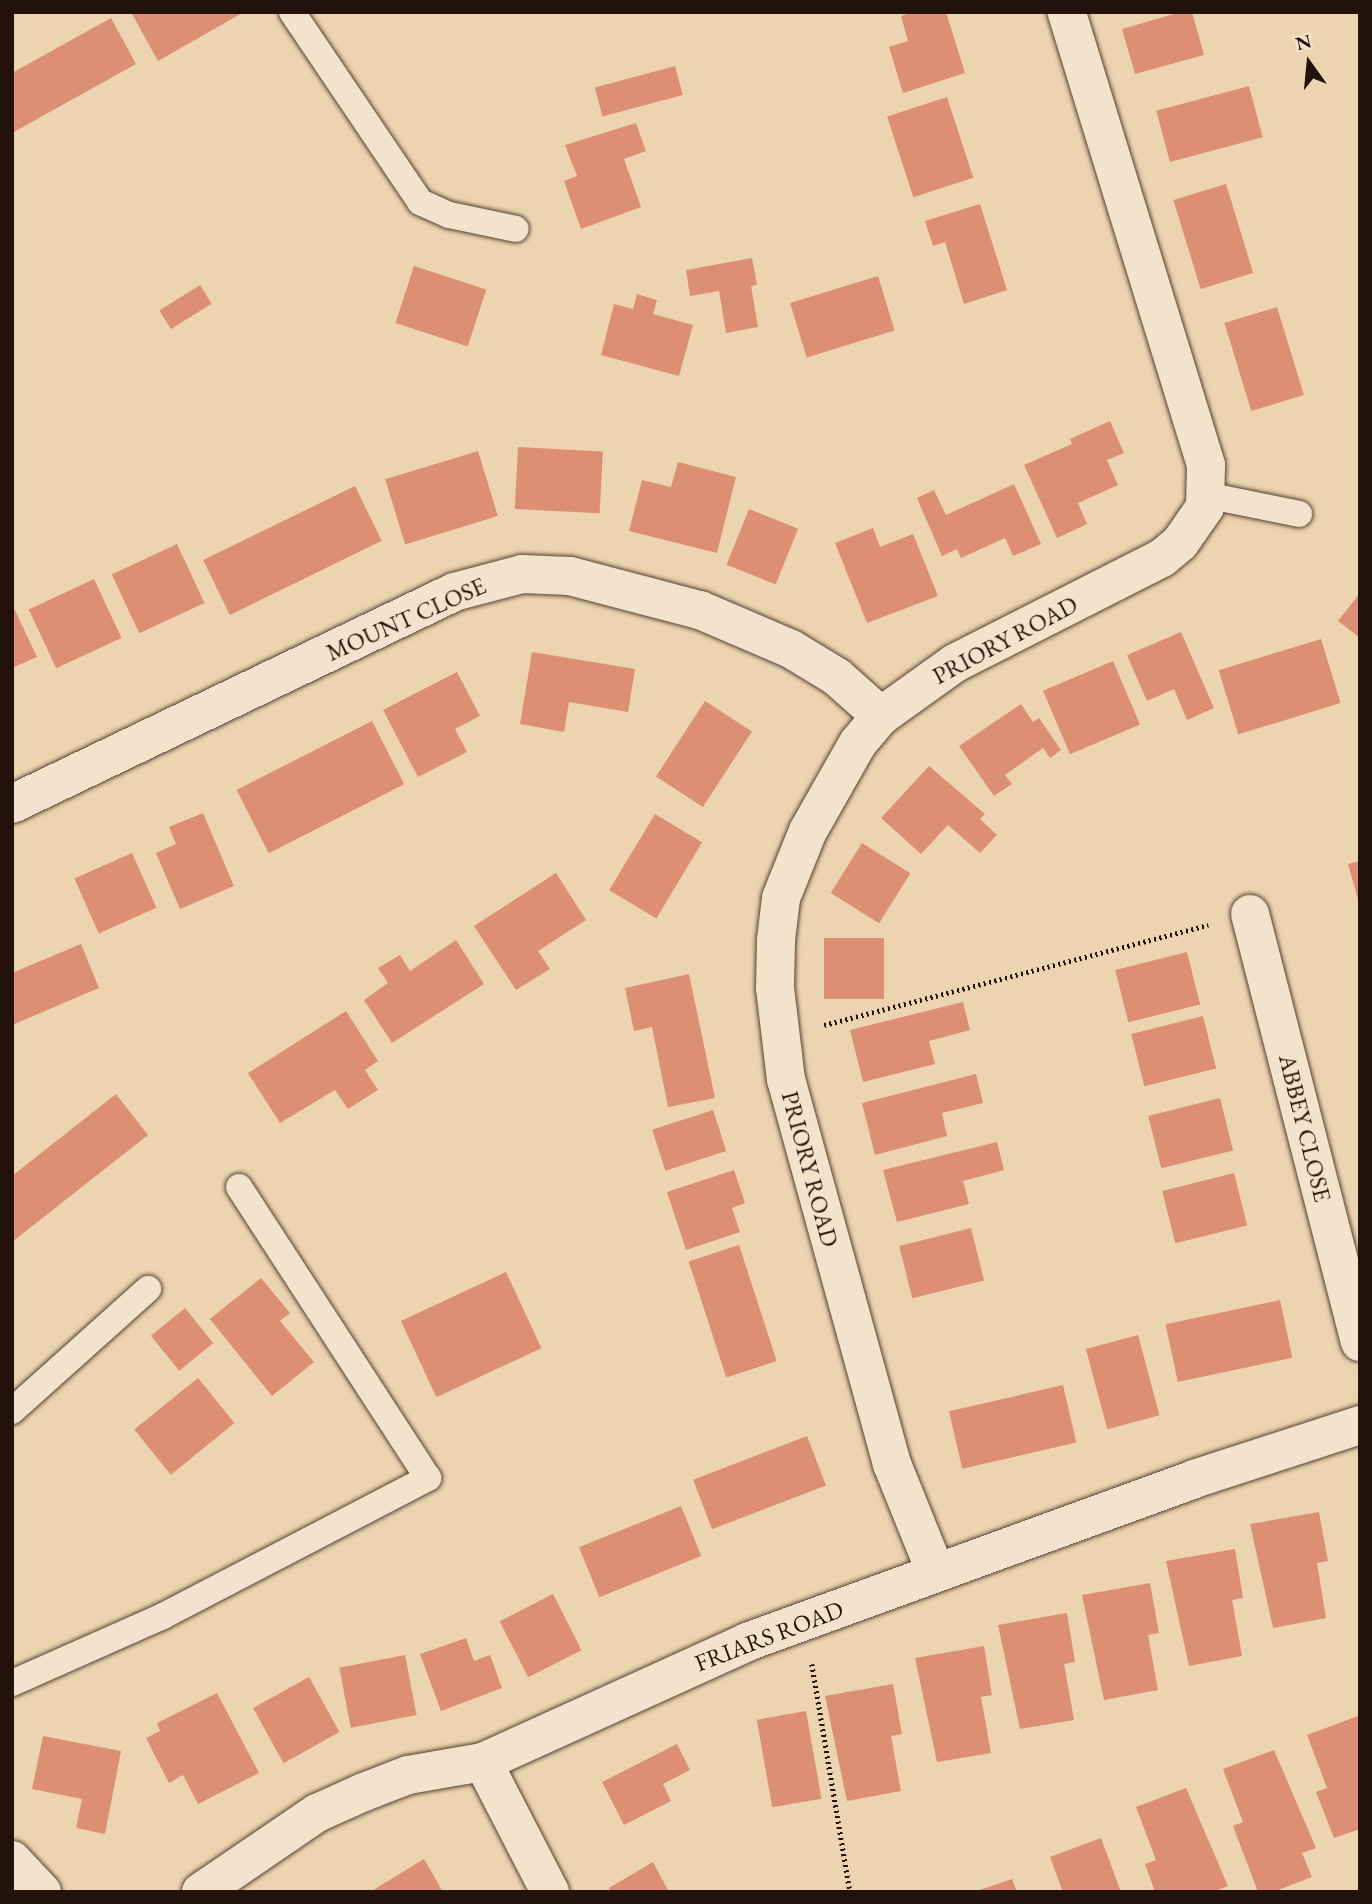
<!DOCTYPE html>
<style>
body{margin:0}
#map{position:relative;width:1372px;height:1904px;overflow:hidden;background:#edd4b0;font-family:"EB Garamond",serif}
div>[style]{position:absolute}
.building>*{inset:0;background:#dc8f73;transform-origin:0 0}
.path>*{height:4.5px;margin-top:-2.25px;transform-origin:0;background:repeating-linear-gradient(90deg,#22120b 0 2px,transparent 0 5.5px)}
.roads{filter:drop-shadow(0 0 2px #554234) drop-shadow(0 0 2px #554234)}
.service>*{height:26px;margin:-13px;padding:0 13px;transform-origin:13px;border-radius:13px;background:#f3e3cc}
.minor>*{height:38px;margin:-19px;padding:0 19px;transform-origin:19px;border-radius:19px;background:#f3e3cc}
span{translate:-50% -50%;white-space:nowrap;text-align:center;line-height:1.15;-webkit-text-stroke:5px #f3e3cc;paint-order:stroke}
.street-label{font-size:24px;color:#22120b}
.frame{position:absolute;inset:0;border:14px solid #22120b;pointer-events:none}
.north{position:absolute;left:1274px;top:28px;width:70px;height:70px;-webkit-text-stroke:5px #f3e3cc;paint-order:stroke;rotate:345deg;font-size:19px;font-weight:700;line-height:28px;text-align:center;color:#22120b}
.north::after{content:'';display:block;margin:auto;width:24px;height:32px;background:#22120b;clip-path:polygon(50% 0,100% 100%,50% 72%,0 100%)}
</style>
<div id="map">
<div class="building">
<div style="clip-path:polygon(244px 12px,158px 61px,132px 14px,135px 12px)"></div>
<div style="clip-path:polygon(914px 12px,946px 12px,965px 73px,903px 93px,889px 47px,908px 41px,901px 16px)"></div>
<div style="clip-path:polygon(1181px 12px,1192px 12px,1204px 55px,1135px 74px,1122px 29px)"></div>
<div style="clip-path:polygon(111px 18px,136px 64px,12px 133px,12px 73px)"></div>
<div style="left:675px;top:66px;width:30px;height:83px;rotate:75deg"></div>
<div style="left:1249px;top:86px;width:53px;height:96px;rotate:75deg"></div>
<div style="left:947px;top:97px;width:85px;height:63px;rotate:72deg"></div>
<div style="clip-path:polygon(636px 123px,646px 151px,624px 159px,641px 207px,581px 229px,564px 181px,577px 176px,565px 145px)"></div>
<div style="left:1226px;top:184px;width:93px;height:55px;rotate:73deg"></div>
<div style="clip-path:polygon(980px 204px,1007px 290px,964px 304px,945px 242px,933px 246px,925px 221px)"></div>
<div style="clip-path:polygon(752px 258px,757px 285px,751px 286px,758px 327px,726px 333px,719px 291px,690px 296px,686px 270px)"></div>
<div style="left:414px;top:266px;width:76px;height:60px;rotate:18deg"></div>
<div style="left:878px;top:276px;width:57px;height:92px;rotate:73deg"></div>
<div style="left:200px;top:285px;width:22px;height:48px;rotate:58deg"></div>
<div style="clip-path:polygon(637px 294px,657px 300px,653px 314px,693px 325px,679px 376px,601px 355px,614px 304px,633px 309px)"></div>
<div style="left:1277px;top:307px;width:92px;height:55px;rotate:73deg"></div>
<div style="clip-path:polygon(1110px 421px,1124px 453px,1107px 460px,1118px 485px,1078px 503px,1087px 524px,1057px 538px,1024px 465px,1072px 444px,1070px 439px)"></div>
<div style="left:518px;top:447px;width:85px;height:62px;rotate:3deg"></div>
<div style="left:478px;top:451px;width:68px;height:97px;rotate:73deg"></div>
<div style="clip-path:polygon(678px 462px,736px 477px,717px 553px,629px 531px,642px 480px,671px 487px)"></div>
<div style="clip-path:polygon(1014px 484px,1041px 544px,1013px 556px,1005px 538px,961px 558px,957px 549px,942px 556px,917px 498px,934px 490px,946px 515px)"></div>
<div style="left:355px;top:486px;width:61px;height:169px;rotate:64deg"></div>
<div style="left:749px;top:509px;width:53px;height:60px;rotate:22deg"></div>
<div style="clip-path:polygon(873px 528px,880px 547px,913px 534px,938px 596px,867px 623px,835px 543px)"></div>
<div style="left:177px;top:544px;width:65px;height:72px;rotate:65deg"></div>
<div style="left:94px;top:579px;width:65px;height:72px;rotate:65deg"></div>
<div style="clip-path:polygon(1360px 593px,1360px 638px,1338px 621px)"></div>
<div style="clip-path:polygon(12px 604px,37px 657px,12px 668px)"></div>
<div style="clip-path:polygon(1181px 632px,1214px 708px,1187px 720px,1174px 689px,1147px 701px,1127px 655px)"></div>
<div style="left:1321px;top:639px;width:67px;height:107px;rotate:73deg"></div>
<div style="clip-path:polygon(532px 652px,635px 669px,628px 712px,569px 702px,564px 732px,520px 724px)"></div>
<div style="left:1113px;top:661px;width:69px;height:76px;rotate:67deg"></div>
<div style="clip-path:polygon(457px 672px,480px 716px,455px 729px,467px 752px,418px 777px,383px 710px)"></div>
<div style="left:705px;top:701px;width:56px;height:90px;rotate:33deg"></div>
<div style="clip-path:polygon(1021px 704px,1033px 722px,1039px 718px,1061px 750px,1050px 758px,1043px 748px,1005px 775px,1012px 784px,994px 796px,959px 746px)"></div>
<div style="left:372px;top:721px;width:71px;height:152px;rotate:63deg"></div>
<div style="clip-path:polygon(929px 766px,985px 814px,980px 819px,997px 835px,980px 853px,948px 825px,921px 854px,881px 818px)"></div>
<div style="clip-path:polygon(203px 813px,234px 886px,180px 909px,156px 853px,176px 844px,169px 827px)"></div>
<div style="left:655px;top:814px;width:55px;height:89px;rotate:31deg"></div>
<div style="left:862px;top:843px;width:57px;height:59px;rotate:32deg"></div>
<div style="left:132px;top:853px;width:60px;height:63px;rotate:66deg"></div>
<div style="clip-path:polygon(1360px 861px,1360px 903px,1359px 903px,1348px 864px)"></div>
<div style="clip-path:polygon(556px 873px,586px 920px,538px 951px,550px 969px,516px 990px,474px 926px)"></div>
<div style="left:824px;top:938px;width:60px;height:61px"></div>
<div style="clip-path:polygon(456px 940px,484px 984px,392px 1043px,364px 1000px,388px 983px,378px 968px,400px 955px,410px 971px)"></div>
<div style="clip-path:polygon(81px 944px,99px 988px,12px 1025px,12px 973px)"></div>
<div style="left:1187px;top:952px;width:54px;height:74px;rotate:76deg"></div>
<div style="clip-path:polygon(689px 974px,715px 1098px,668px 1107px,652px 1027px,634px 1031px,625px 988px)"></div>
<div style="clip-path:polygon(963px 1002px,970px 1030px,929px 1041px,935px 1064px,863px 1082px,850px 1030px)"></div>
<div style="clip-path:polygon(346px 1011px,378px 1061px,365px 1070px,378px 1090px,348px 1109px,335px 1090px,280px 1123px,248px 1073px)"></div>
<div style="left:1203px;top:1016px;width:54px;height:74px;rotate:76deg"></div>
<div style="clip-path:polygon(976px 1074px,983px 1103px,942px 1113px,947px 1136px,875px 1155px,862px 1103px)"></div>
<div style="clip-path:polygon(116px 1094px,148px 1135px,12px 1242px,12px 1176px)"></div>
<div style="left:1220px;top:1098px;width:54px;height:74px;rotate:76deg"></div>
<div style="left:713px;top:1110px;width:43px;height:64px;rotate:72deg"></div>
<div style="clip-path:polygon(997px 1142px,1004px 1170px,963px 1181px,969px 1204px,897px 1222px,883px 1170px)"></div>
<div style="clip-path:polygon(734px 1170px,745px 1203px,732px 1208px,740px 1232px,686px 1250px,667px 1192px)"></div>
<div style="left:1234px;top:1173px;width:54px;height:74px;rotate:76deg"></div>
<div style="left:971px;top:1228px;width:54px;height:74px;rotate:76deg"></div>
<div style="left:739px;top:1245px;width:122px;height:53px;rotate:72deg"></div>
<div style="left:506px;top:1272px;width:84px;height:116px;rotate:65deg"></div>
<div style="clip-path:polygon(261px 1278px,290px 1313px,280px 1321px,314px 1362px,272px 1396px,210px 1319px)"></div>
<div style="left:1280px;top:1300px;width:59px;height:117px;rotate:78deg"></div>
<div style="left:185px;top:1308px;width:45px;height:44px;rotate:51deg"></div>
<div style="left:1138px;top:1335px;width:83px;height:54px;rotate:75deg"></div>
<div style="left:198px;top:1378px;width:58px;height:82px;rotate:51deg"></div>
<div style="left:1063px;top:1385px;width:59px;height:117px;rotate:77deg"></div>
<div style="left:807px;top:1436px;width:53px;height:122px;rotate:69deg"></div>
<div style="left:681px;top:1506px;width:54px;height:110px;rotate:68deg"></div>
<div style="clip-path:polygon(1319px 1512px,1328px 1561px,1317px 1563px,1326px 1618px,1273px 1628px,1250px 1524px)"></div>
<div style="clip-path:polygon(1235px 1549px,1243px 1598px,1232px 1600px,1242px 1656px,1189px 1666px,1166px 1561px)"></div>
<div style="clip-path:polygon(1150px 1583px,1159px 1633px,1148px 1635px,1158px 1690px,1104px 1700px,1082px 1595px)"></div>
<div style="left:553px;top:1594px;width:63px;height:60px;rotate:63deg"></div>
<div style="clip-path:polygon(1067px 1613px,1075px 1662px,1064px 1664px,1074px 1720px,1020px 1729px,998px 1625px)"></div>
<div style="clip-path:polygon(466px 1638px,474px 1661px,490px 1655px,502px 1688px,441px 1711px,420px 1654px)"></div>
<div style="clip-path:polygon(984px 1646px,992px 1695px,981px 1697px,991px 1753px,937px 1762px,915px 1658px)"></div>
<div style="left:405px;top:1655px;width:61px;height:67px;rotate:79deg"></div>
<div style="left:309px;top:1677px;width:63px;height:64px;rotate:61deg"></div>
<div style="clip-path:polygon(893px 1684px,902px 1734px,891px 1736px,901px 1791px,847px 1801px,825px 1696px)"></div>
<div style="clip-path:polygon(217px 1693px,259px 1773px,198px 1804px,183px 1775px,169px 1783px,146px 1738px,160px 1731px,157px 1723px)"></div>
<div style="left:806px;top:1711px;width:89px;height:50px;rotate:80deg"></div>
<div style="clip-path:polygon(1358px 1716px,1360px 1829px,1334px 1838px,1316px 1792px,1327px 1788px,1307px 1735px)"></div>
<div style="clip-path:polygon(43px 1736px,121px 1751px,105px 1834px,76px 1828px,82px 1799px,32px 1789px)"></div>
<div style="clip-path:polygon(677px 1744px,690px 1770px,663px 1784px,671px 1801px,624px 1825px,602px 1782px)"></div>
<div style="clip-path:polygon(1274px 1750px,1316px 1848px,1302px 1853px,1312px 1877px,1273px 1892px,1258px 1892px,1233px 1826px,1243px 1822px,1223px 1769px)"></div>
<div style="clip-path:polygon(1186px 1788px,1228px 1886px,1213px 1892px,1155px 1892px,1145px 1864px,1156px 1860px,1136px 1807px)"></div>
<div style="clip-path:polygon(1101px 1838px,1121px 1892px,1063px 1892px,1050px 1857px)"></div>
<div style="clip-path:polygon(424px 1859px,443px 1892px,370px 1892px)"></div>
<div style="clip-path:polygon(653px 1862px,669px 1892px,611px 1892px,609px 1888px)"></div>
<div style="clip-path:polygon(1012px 1879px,1017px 1892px,977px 1892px,977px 1891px)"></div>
</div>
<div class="path">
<div style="left:824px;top:1025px;width:397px;rotate:-14.6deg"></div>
<div style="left:812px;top:1664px;width:231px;rotate:80.5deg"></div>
</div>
<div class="roads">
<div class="service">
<div style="left:292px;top:12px;width:229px;rotate:56deg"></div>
<div style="left:420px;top:202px;width:32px;rotate:24deg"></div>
<div style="left:449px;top:215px;width:68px;rotate:11.8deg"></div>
<div style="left:1206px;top:495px;width:95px;rotate:11.5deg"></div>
<div style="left:12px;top:1411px;width:183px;rotate:-41.9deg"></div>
<div style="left:12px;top:1683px;width:165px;rotate:-23.9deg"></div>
<div style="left:163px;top:1616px;width:299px;rotate:-27.5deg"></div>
<div style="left:428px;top:1478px;width:347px;rotate:-123deg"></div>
</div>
<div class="minor">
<div style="left:12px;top:804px;width:490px;rotate:-25.6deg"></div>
<div style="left:454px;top:592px;width:70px;rotate:-14.8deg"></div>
<div style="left:522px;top:574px;width:48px;rotate:2.4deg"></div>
<div style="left:570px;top:576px;width:134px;rotate:14.7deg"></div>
<div style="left:700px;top:610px;width:99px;rotate:23.2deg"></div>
<div style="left:791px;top:649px;width:54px;rotate:31.3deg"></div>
<div style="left:837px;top:677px;width:59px;rotate:41.6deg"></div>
<div style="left:1250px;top:914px;width:442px;rotate:75.6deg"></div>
<div style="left:936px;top:1573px;width:118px;rotate:-112deg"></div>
<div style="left:892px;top:1464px;width:398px;rotate:-105.4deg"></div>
<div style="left:786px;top:1080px;width:93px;rotate:-96.8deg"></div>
<div style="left:775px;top:988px;width:48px;rotate:-88.8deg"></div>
<div style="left:776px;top:940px;width:42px;rotate:-83.2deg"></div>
<div style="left:781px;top:898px;width:72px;rotate:-68.1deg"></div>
<div style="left:808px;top:831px;width:101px;rotate:-60.4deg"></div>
<div style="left:858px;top:743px;width:35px;rotate:-50deg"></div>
<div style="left:881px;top:716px;width:91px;rotate:-35.6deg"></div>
<div style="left:955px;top:663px;width:232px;rotate:-26.9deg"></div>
<div style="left:1162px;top:558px;width:23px;rotate:-40deg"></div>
<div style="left:1180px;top:543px;width:44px;rotate:-55.2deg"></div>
<div style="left:1205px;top:507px;width:42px;rotate:-88.6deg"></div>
<div style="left:1206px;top:465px;width:474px;rotate:-107.1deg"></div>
<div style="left:483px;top:1762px;width:146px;rotate:62.7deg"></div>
<div style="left:12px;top:1860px;width:44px;rotate:46.8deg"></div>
<div style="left:201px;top:1892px;width:140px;rotate:-34.3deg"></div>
<div style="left:317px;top:1813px;width:51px;rotate:-24.1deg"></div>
<div style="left:364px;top:1792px;width:47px;rotate:-21.1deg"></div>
<div style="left:408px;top:1775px;width:76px;rotate:-9.8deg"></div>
<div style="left:483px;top:1762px;width:290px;rotate:-24.4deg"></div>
<div style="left:747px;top:1642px;width:476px;rotate:-20deg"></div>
<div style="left:1194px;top:1479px;width:175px;rotate:-18deg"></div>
</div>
</div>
<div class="street-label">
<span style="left:406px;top:619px;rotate:-24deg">MOUNT CLOSE</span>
<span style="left:1005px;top:640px;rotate:-28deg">PRIORY ROAD</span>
<span style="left:1305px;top:1128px;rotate:76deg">ABBEY CLOSE</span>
<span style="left:810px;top:1169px;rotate:75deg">PRIORY ROAD</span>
<span style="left:769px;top:1636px;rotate:-21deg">FRIARS ROAD</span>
</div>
<div class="frame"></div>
<div class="north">N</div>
</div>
